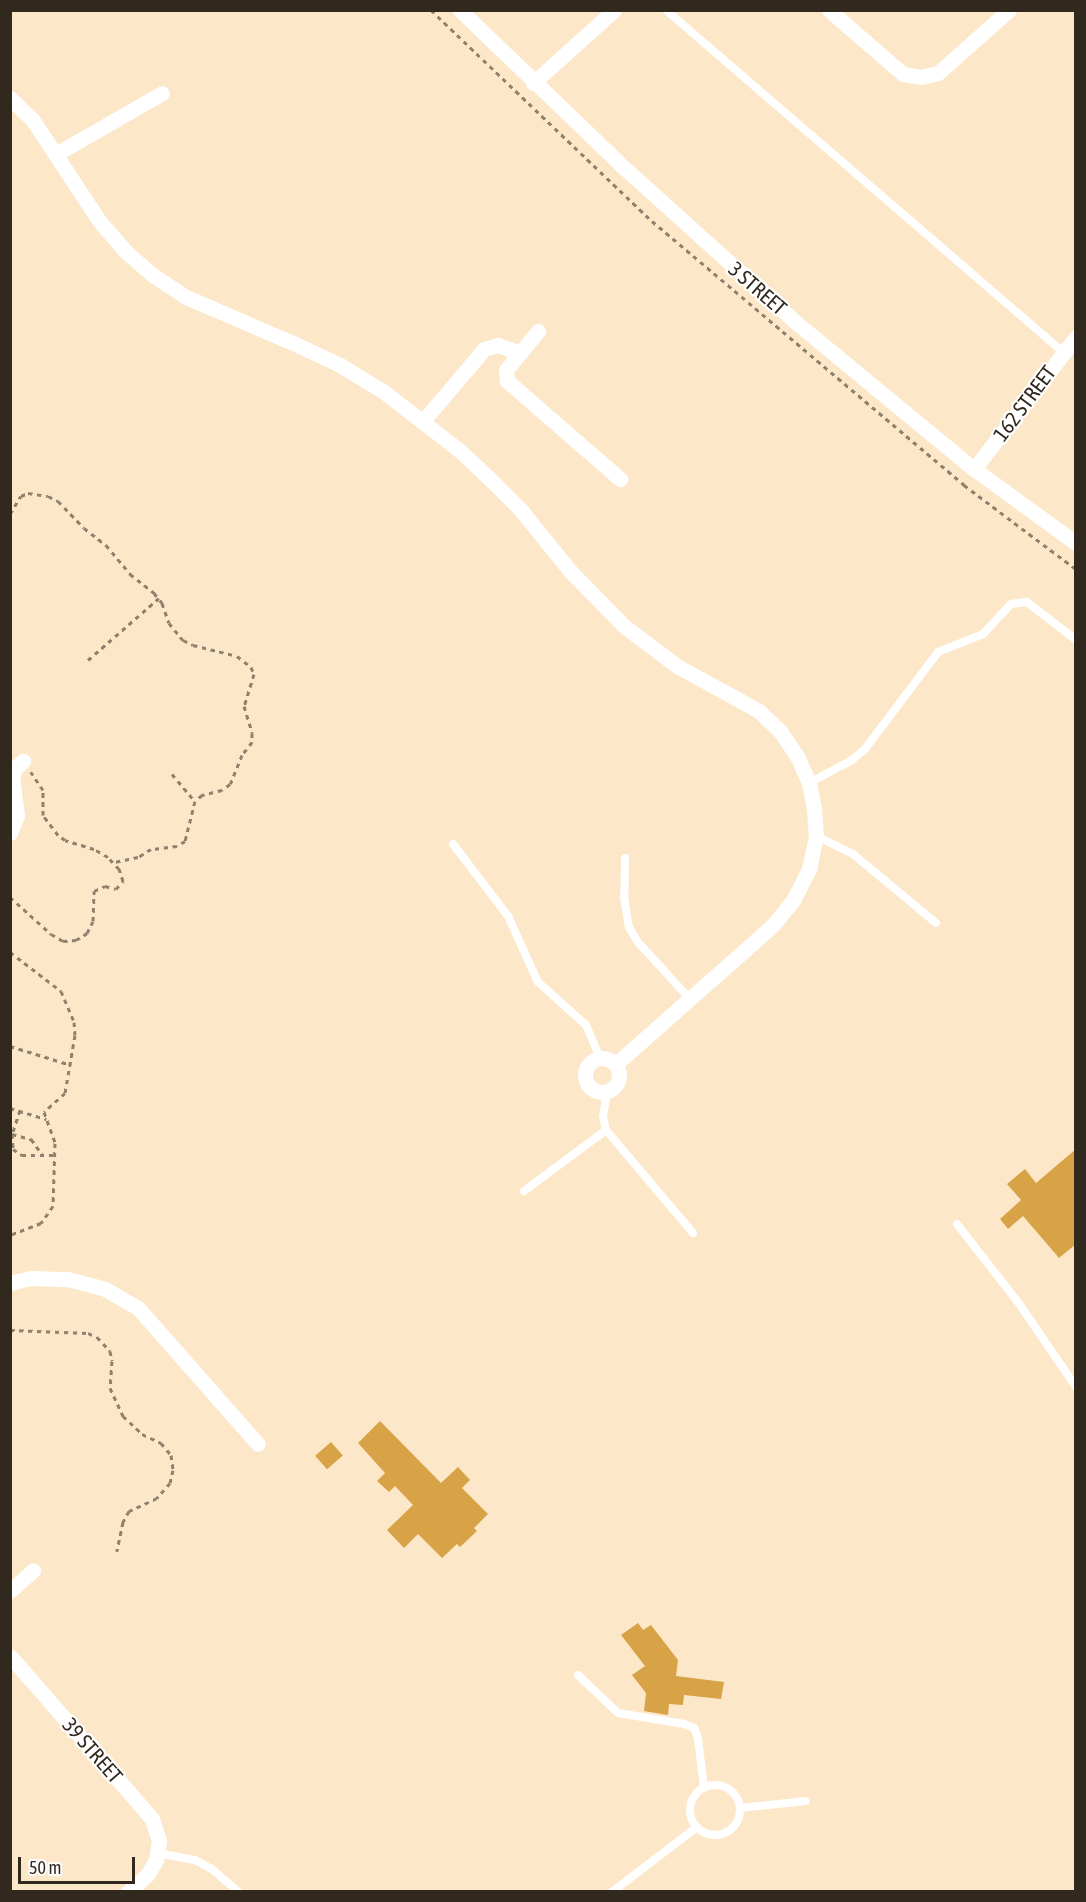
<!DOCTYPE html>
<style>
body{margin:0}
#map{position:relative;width:1086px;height:1902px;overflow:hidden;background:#fde7c9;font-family:"Asap Condensed",sans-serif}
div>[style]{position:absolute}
.building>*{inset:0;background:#d8a247;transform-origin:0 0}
.path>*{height:3px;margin-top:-1.5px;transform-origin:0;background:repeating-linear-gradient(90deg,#8f816d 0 4.5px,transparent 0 9px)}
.service>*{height:8px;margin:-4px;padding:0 4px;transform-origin:4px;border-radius:4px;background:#fff}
.service>.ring{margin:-4px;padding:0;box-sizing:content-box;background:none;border:8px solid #fff;border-radius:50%}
.minor>*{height:15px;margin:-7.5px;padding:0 7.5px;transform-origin:7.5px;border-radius:7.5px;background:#fff}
.minor>.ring{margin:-7.5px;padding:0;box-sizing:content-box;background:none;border:15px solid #fff;border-radius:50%}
span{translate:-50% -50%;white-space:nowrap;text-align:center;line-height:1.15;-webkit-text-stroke:4.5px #fff;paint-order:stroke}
.street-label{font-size:21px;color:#31291e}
.frame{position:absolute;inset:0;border:12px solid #31291e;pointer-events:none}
.scale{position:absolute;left:18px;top:1857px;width:117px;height:27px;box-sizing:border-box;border:3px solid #31291e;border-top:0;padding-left:8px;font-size:18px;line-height:21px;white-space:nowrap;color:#31291e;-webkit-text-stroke:4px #fff;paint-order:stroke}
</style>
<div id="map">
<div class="building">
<div style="clip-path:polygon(1076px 1149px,1076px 1244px,1059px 1258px,1023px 1216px,1008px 1229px,1000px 1219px,1021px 1200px,1007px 1184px,1025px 1169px,1036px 1183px)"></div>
<div style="clip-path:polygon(380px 1421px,441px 1483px,458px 1467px,470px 1480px,462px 1488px,488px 1514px,474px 1528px,477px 1531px,460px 1547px,457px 1544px,442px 1558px,418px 1534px,404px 1548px,387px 1530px,413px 1505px,395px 1486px,389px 1492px,377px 1481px,385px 1473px,358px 1443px)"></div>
<div style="left:331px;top:1442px;width:18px;height:21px;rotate:49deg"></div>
<div style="clip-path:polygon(638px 1623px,643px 1630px,651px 1625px,678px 1660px,676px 1676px,724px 1682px,721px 1699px,684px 1695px,683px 1705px,669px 1704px,668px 1715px,644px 1711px,646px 1693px,632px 1675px,645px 1666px,621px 1635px)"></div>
</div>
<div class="path">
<div style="left:431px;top:10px;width:306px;rotate:43.7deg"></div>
<div style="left:652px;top:221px;width:409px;rotate:40.2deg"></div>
<div style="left:964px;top:485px;width:140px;rotate:36.9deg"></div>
<div style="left:10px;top:274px;width:16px;rotate:90deg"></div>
<div style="left:10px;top:514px;width:21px;rotate:-59deg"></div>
<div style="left:21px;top:496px;width:8px;rotate:-23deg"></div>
<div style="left:28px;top:493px;width:20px;rotate:9deg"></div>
<div style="left:48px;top:496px;width:11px;rotate:27deg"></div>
<div style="left:58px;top:501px;width:37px;rotate:46deg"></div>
<div style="left:84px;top:528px;width:28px;rotate:38deg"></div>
<div style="left:106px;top:545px;width:38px;rotate:50deg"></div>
<div style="left:130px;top:574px;width:31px;rotate:38deg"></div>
<div style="left:154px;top:593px;width:13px;rotate:51deg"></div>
<div style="left:162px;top:603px;width:21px;rotate:71deg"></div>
<div style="left:169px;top:623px;width:22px;rotate:51deg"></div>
<div style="left:183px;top:640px;width:11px;rotate:27deg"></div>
<div style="left:193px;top:645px;width:45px;rotate:14deg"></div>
<div style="left:237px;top:656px;width:18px;rotate:38deg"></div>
<div style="left:251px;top:667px;width:8px;rotate:67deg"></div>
<div style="left:254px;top:674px;width:34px;rotate:107deg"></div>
<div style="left:244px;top:706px;width:28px;rotate:73deg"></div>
<div style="left:252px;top:733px;width:9px;rotate:90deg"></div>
<div style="left:252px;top:742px;width:16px;rotate:128deg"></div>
<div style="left:242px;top:755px;width:31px;rotate:112deg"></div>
<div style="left:230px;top:784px;width:10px;rotate:143deg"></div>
<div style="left:222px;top:790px;width:21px;rotate:166deg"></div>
<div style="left:202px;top:795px;width:9px;rotate:139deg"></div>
<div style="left:195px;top:801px;width:41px;rotate:104deg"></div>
<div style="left:185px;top:841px;width:9px;rotate:148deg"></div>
<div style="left:177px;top:846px;width:26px;rotate:173deg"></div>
<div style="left:151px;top:849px;width:15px;rotate:148deg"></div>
<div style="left:138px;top:857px;width:25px;rotate:168deg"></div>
<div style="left:88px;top:660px;width:94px;rotate:-41.1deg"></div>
<div style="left:172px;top:774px;width:35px;rotate:50deg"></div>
<div style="left:10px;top:897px;width:55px;rotate:42.1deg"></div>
<div style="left:51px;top:934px;width:14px;rotate:30deg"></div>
<div style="left:63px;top:941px;width:13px;rotate:-4deg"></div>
<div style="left:76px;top:940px;width:13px;rotate:-32deg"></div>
<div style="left:87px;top:933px;width:13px;rotate:-63deg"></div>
<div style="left:93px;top:921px;width:30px;rotate:-88deg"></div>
<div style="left:94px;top:891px;width:12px;rotate:-24deg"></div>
<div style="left:105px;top:886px;width:11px;rotate:15deg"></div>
<div style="left:116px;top:889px;width:11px;rotate:-49deg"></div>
<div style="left:123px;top:881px;width:13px;rotate:-108deg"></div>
<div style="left:119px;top:869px;width:16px;rotate:-133deg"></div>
<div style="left:108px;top:857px;width:16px;rotate:-150deg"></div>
<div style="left:94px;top:849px;width:30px;rotate:-163deg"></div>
<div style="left:65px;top:840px;width:9px;rotate:-144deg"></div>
<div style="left:58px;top:835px;width:25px;rotate:-127deg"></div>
<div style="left:43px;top:815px;width:25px;rotate:-90deg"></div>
<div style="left:43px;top:790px;width:22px;rotate:-124deg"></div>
<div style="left:10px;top:952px;width:64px;rotate:37.4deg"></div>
<div style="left:61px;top:991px;width:34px;rotate:67deg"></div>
<div style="left:74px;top:1022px;width:13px;rotate:86deg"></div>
<div style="left:75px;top:1035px;width:59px;rotate:99.8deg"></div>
<div style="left:65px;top:1093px;width:28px;rotate:138deg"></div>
<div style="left:44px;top:1112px;width:33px;rotate:70deg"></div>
<div style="left:55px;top:1143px;width:63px;rotate:91.8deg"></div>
<div style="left:53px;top:1206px;width:21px;rotate:125deg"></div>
<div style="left:41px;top:1223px;width:33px;rotate:159deg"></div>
<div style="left:10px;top:1046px;width:64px;rotate:17.3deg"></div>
<div style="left:10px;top:1108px;width:38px;rotate:17deg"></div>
<div style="left:20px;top:1110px;width:25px;rotate:108deg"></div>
<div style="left:12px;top:1134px;width:15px;rotate:86deg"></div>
<div style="left:13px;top:1149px;width:11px;rotate:34deg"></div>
<div style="left:22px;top:1155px;width:33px"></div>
<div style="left:12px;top:1134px;width:20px;rotate:15deg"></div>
<div style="left:31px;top:1139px;width:19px;rotate:54deg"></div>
<div style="left:10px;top:1330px;width:78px;rotate:2.2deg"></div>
<div style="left:88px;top:1333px;width:10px;rotate:24deg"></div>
<div style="left:97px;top:1337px;width:19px;rotate:47deg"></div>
<div style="left:110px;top:1351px;width:10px;rotate:79deg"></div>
<div style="left:112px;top:1361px;width:27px;rotate:94deg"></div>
<div style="left:110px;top:1388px;width:31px;rotate:65deg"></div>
<div style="left:123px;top:1416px;width:26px;rotate:43deg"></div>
<div style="left:142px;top:1434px;width:21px;rotate:25deg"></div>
<div style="left:161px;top:1443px;width:16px;rotate:50deg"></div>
<div style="left:171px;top:1455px;width:15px;rotate:82deg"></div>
<div style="left:173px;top:1470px;width:13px;rotate:103deg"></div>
<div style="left:170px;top:1483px;width:20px;rotate:131deg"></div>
<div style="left:157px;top:1498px;width:31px;rotate:155deg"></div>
<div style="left:129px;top:1511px;width:13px;rotate:119deg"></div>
<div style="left:123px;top:1522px;width:30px;rotate:102deg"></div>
</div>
<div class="service">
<div style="left:666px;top:10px;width:524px;rotate:40.74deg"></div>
<div style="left:809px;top:783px;width:49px;rotate:-28.1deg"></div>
<div style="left:852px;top:760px;width:17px;rotate:-40deg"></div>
<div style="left:865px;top:749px;width:121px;rotate:-53deg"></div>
<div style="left:938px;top:652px;width:48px;rotate:-21.8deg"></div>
<div style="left:983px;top:634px;width:41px;rotate:-47deg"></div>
<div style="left:1011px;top:604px;width:16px;rotate:-7deg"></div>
<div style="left:1027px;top:602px;width:62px;rotate:37.8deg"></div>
<div style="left:816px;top:836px;width:41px;rotate:25.9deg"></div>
<div style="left:853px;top:854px;width:108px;rotate:39.7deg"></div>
<div style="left:453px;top:844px;width:91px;rotate:52.6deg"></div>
<div style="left:508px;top:916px;width:72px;rotate:65.6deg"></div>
<div style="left:538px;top:982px;width:64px;rotate:41.9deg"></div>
<div style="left:586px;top:1025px;width:36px;rotate:67deg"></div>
<div style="left:625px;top:858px;width:39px;rotate:91deg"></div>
<div style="left:624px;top:897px;width:30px;rotate:81deg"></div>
<div style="left:629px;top:927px;width:16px;rotate:60deg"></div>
<div style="left:637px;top:941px;width:79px;rotate:47.6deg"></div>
<div style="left:607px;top:1092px;width:25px;rotate:99deg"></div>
<div style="left:603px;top:1117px;width:13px;rotate:77deg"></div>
<div style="left:606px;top:1130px;width:135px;rotate:49.8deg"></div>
<div style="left:524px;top:1191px;width:102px;rotate:-36.6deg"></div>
<div style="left:957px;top:1224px;width:103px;rotate:52.1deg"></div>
<div style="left:1020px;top:1305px;width:99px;rotate:55.7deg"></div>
<div style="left:578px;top:1675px;width:55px;rotate:43.5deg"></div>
<div style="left:618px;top:1713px;width:67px;rotate:9.5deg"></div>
<div style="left:684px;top:1724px;width:11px;rotate:22deg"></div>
<div style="left:694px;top:1728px;width:11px;rotate:68deg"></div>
<div style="left:698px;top:1738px;width:50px;rotate:83.2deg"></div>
<div class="ring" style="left:690px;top:1785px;width:42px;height:42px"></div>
<div style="left:740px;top:1808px;width:66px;rotate:-6.1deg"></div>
<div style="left:158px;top:1853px;width:38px;rotate:11deg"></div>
<div style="left:195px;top:1860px;width:19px;rotate:28deg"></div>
<div style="left:212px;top:1869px;width:35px;rotate:41deg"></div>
<div style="left:612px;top:1892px;width:107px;rotate:-37.4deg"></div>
</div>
<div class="minor">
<div style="left:460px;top:10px;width:222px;rotate:43.9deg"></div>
<div style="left:620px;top:164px;width:233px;rotate:42deg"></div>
<div style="left:793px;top:320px;width:234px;rotate:39.5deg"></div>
<div style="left:974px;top:469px;width:126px;rotate:36deg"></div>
<div style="left:829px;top:10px;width:98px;rotate:40.9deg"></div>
<div style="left:903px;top:74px;width:18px;rotate:9deg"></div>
<div style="left:921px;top:77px;width:17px;rotate:-13deg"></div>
<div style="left:938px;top:73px;width:95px;rotate:-41.6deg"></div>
<div style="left:533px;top:83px;width:109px;rotate:-42deg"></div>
<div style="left:10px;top:98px;width:30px;rotate:44deg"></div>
<div style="left:32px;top:119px;width:123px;rotate:56.6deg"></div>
<div style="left:100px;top:222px;width:38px;rotate:49deg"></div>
<div style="left:125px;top:251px;width:38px;rotate:41deg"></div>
<div style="left:154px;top:276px;width:38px;rotate:33deg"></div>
<div style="left:186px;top:297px;width:116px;rotate:23.3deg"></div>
<div style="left:293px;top:343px;width:52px;rotate:25.1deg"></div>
<div style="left:340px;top:365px;width:52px;rotate:31.5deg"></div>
<div style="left:384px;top:392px;width:95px;rotate:37.7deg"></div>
<div style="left:459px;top:450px;width:42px;rotate:43.1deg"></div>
<div style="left:490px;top:479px;width:42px;rotate:45deg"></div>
<div style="left:520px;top:509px;width:81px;rotate:51deg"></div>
<div style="left:571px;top:572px;width:76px;rotate:45.5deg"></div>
<div style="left:624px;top:626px;width:66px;rotate:37deg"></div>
<div style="left:677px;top:666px;width:94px;rotate:28.8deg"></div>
<div style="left:759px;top:711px;width:29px;rotate:44deg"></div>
<div style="left:780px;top:731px;width:30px;rotate:56deg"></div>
<div style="left:797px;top:756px;width:30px;rotate:66deg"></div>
<div style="left:809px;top:783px;width:26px;rotate:79deg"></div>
<div style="left:814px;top:809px;width:27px;rotate:86deg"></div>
<div style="left:816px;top:836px;width:34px;rotate:102deg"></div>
<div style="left:809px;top:869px;width:34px;rotate:117deg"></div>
<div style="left:794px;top:899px;width:33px;rotate:129deg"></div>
<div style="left:773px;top:925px;width:210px;rotate:138.5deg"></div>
<div style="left:56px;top:154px;width:122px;rotate:-29.9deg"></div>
<div style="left:538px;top:331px;width:50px;rotate:129.4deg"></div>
<div style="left:506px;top:370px;width:11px;rotate:85deg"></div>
<div style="left:507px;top:381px;width:150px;rotate:40.9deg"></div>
<div style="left:423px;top:421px;width:94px;rotate:-49.7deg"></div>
<div style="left:484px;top:349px;width:15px;rotate:-16deg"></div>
<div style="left:498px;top:345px;width:23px;rotate:20deg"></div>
<div style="left:974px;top:469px;width:167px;rotate:-52.3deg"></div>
<div style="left:10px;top:833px;width:18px;rotate:-68deg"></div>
<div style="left:17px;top:816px;width:39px;rotate:-97deg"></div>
<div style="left:12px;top:777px;width:9px;rotate:-72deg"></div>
<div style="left:15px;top:768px;width:11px;rotate:-41deg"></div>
<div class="ring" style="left:585px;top:1058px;width:19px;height:19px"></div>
<div style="left:10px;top:1283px;width:21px;rotate:-14deg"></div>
<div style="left:30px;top:1278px;width:38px;rotate:2deg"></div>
<div style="left:68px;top:1279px;width:38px;rotate:15deg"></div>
<div style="left:105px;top:1289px;width:38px;rotate:30deg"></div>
<div style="left:138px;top:1308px;width:181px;rotate:48.6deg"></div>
<div style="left:10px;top:1591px;width:31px;rotate:-42deg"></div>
<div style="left:10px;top:1656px;width:216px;rotate:48.9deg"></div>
<div style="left:152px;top:1819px;width:23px;rotate:72deg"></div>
<div style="left:159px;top:1841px;width:19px;rotate:99deg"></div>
<div style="left:156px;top:1860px;width:16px;rotate:120deg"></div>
<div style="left:148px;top:1874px;width:27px;rotate:138deg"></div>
</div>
<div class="street-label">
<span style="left:758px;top:288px;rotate:41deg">3 STREET</span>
<span style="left:1024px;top:403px;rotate:-53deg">162 STREET</span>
<span style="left:93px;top:1750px;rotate:49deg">39 STREET</span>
</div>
<div class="frame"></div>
<div class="scale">50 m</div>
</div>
